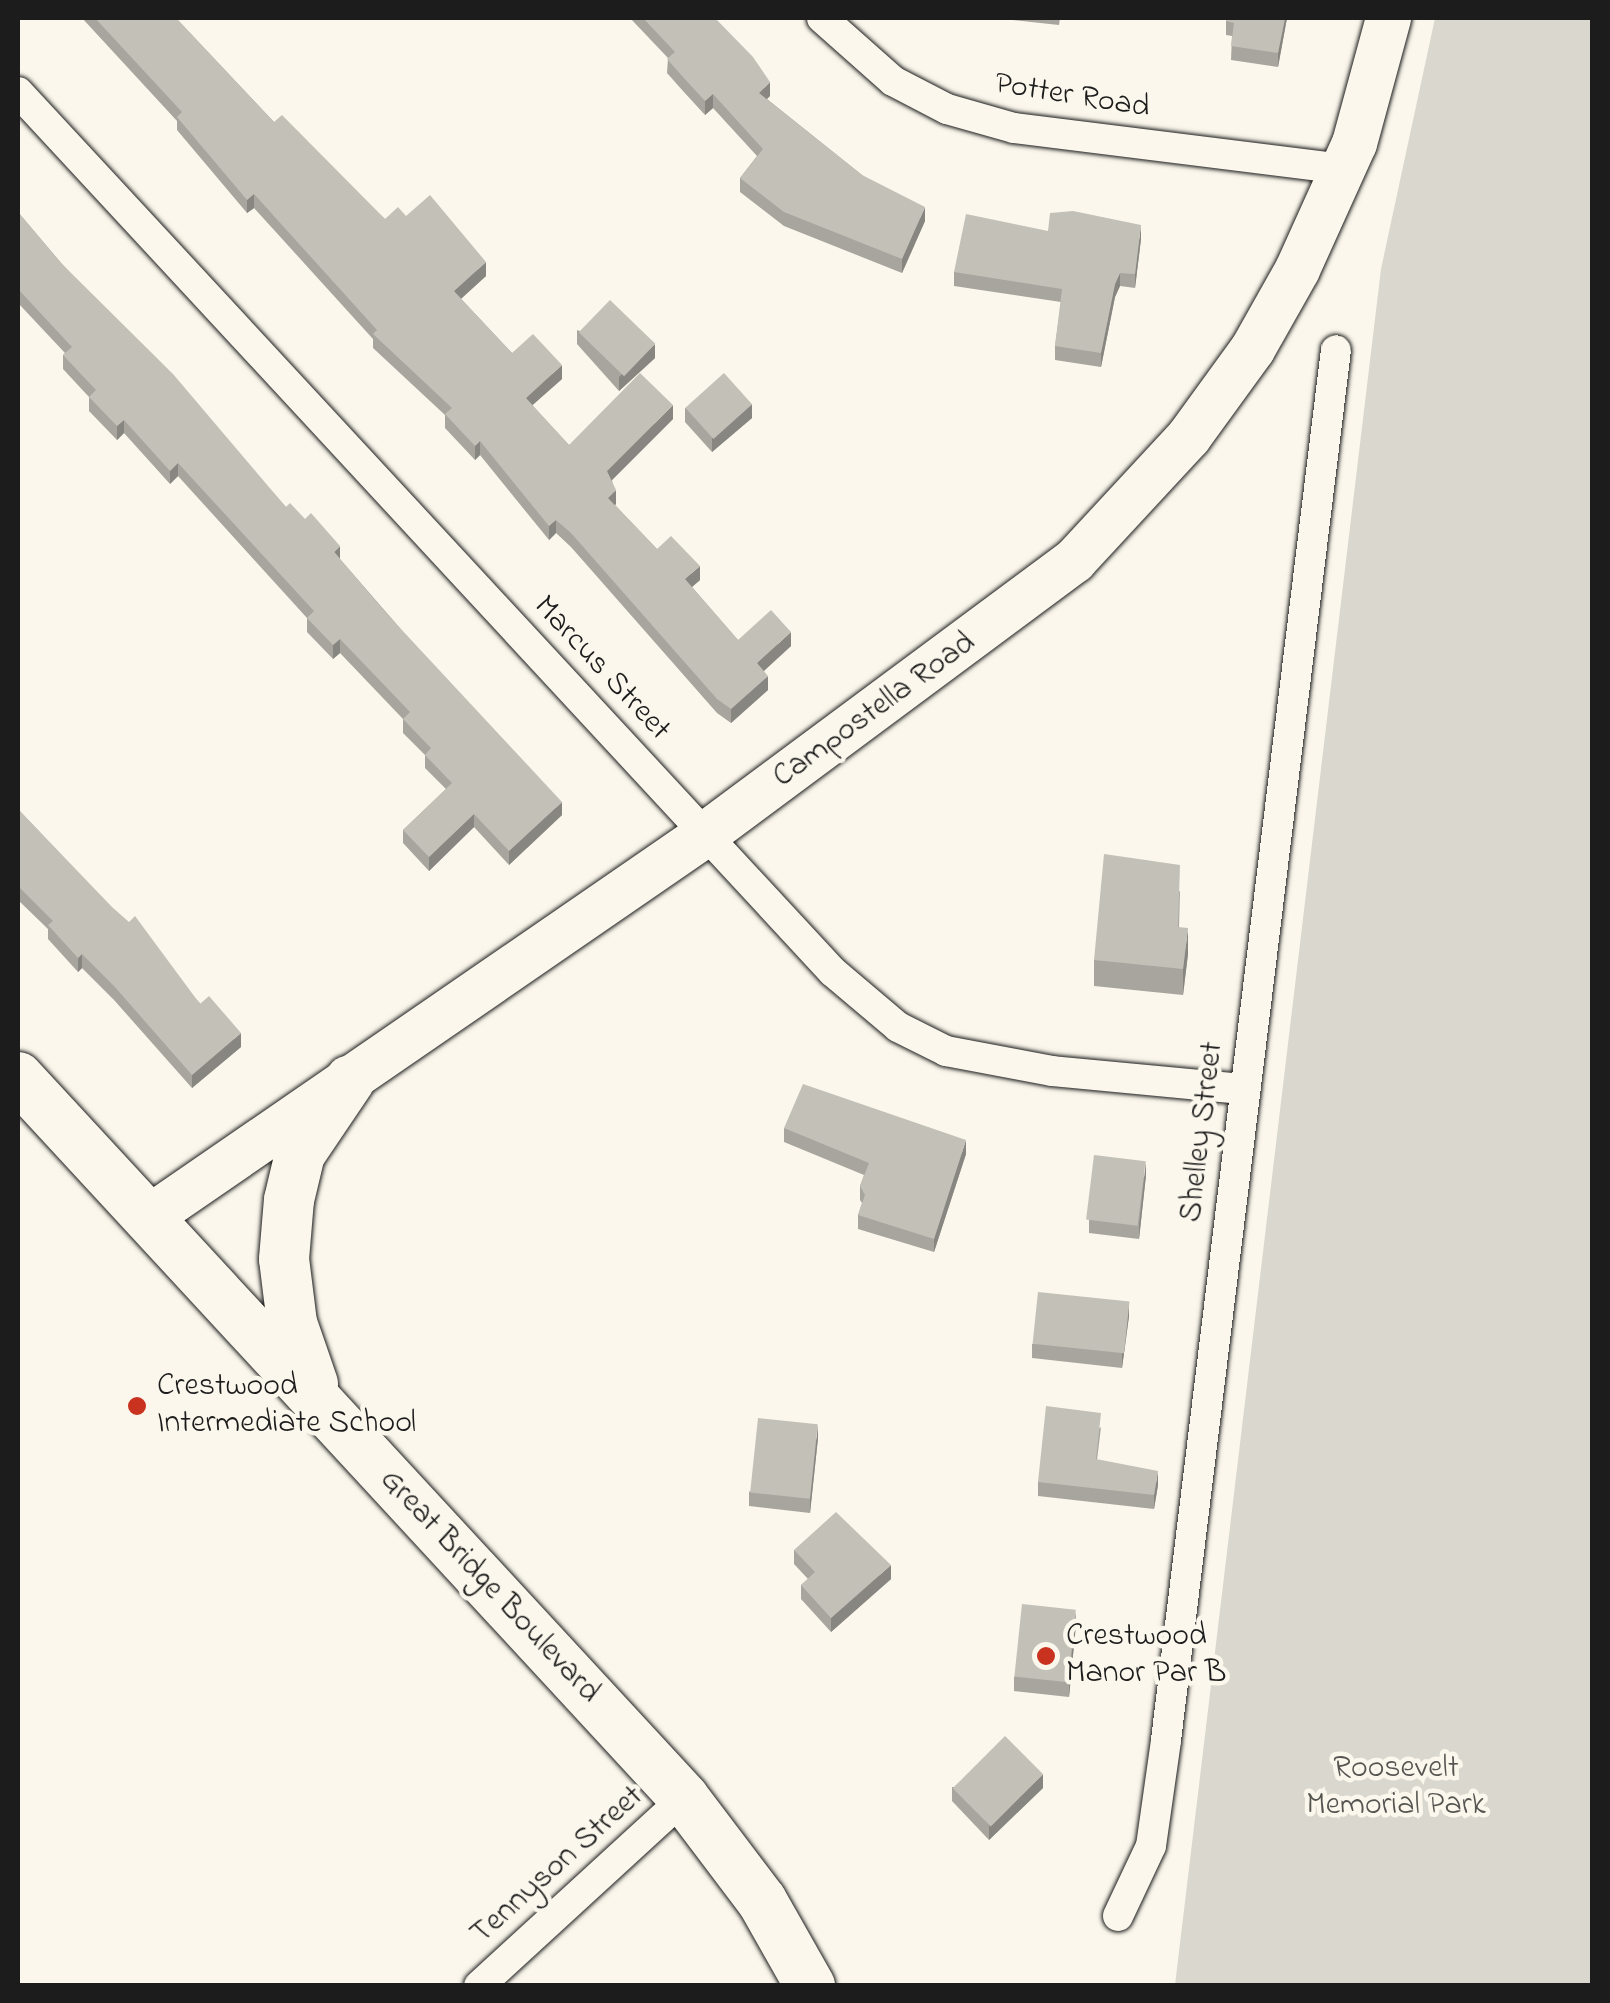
<!DOCTYPE html>
<style>
body{margin:0}
#map{position:relative;width:1610px;height:2003px;overflow:hidden;background:#fbf7ec;font-family:"Indie Flower",sans-serif}
div>[style]{position:absolute}
.green>*{inset:0;background:#dad7ce}
.roads{filter:drop-shadow(0 0 2px #1c1c1c) drop-shadow(0 0 2px #1c1c1c)}
.minor>*{height:30px;margin:-15px;padding:0 15px;transform-origin:15px;border-radius:15px;background:#fbf7ec}
.secondary>*{height:45px;margin:-22.5px;padding:0 22.5px;transform-origin:22.5px;border-radius:22.5px;background:#fbf7ec}
.primary>*{height:50px;margin:-25px;padding:0 25px;transform-origin:25px;border-radius:25px;background:#fbf7ec}
.wall>*{inset:0;background:#a8a59e}
.shaded-wall>*{inset:0;background:#888681}
.building>*{inset:0;background:#c3c0b8;transform-origin:0 0}
.dots>*{width:28px;height:28px;translate:-50% -50%;box-sizing:border-box;border:5px solid #fbf7ec;border-radius:50%}
span{translate:-50% -50%;white-space:nowrap;text-align:center;line-height:1.15;-webkit-text-stroke:9px #fbf7ec;paint-order:stroke}
.street-label{font-size:32px;color:#1c1c1c}
.poi-label{font-size:32px;color:#1c1c1c}
.left{translate:0 -50%;text-align:left}
.park-label{font-size:32px;color:#555451}
.frame{position:absolute;inset:0;border:20px solid #1c1c1c;pointer-events:none}
</style>
<div id="map">
<div class="green">
<div style="clip-path:polygon(1435px 18px,1592px 18px,1592px 1985px,1175px 1985px,1381px 269px)"></div>
</div>
<div class="roads">
<div class="minor">
<div style="left:822px;top:18px;width:95px;rotate:41.6deg"></div>
<div style="left:893px;top:81px;width:61px;rotate:27.4deg"></div>
<div style="left:947px;top:109px;width:70px;rotate:15.8deg"></div>
<div style="left:1014px;top:128px;width:332px;rotate:7.1deg"></div>
<div style="left:18px;top:92px;width:1199px;rotate:47.2deg"></div>
<div style="left:833px;top:972px;width:85px;rotate:40.2deg"></div>
<div style="left:898px;top:1027px;width:54px;rotate:26.6deg"></div>
<div style="left:946px;top:1051px;width:108px;rotate:10.7deg"></div>
<div style="left:1052px;top:1071px;width:192px;rotate:5.4deg"></div>
<div style="left:1118px;top:1916px;width:77px;rotate:-64.8deg"></div>
<div style="left:1151px;top:1846px;width:107px;rotate:-81.9deg"></div>
<div style="left:1166px;top:1740px;width:1400px;rotate:-83.03deg"></div>
<div style="left:479px;top:1986px;width:278px;rotate:-42.5deg"></div>
</div>
<div class="secondary">
<div style="left:147px;top:1218px;width:677px;rotate:-34.53deg"></div>
<div style="left:705px;top:834px;width:460px;rotate:-36.6deg"></div>
<div style="left:1074px;top:560px;width:168px;rotate:-47.2deg"></div>
<div style="left:1188px;top:437px;width:109px;rotate:-54deg"></div>
<div style="left:1252px;top:349px;width:92px;rotate:-60.6deg"></div>
<div style="left:1297px;top:269px;width:138px;rotate:-65.7deg"></div>
<div style="left:1354px;top:143px;width:130px;rotate:-74.8deg"></div>
</div>
<div class="primary">
<div style="left:18px;top:1077px;width:982px;rotate:47.27deg"></div>
<div style="left:684px;top:1798px;width:129px;rotate:52.9deg"></div>
<div style="left:762px;top:1901px;width:98px;rotate:60.5deg"></div>
<div style="left:313px;top:1384px;width:65px;rotate:-109deg"></div>
<div style="left:292px;top:1323px;width:64px;rotate:-97.1deg"></div>
<div style="left:284px;top:1259px;width:59px;rotate:-85.2deg"></div>
<div style="left:289px;top:1200px;width:47px;rotate:-76.6deg"></div>
<div style="left:300px;top:1154px;width:89px;rotate:-56deg"></div>
</div>
</div>
<div class="wall">
<div style="clip-path:polygon(82px 18px,176px 18px,274px 122px,385px 219px,406px 216px,486px 276px,461px 299px,512px 353px,562px 379px,532px 405px,569px 445px,673px 419px,612px 480px,616px 504px,615px 505px,657px 549px,700px 580px,692px 587px,738px 640px,791px 646px,764px 671px,768px 690px,731px 723px,717px 713px,571px 547px,556px 533px,549px 540px,480px 455px,475px 460px,445px 428px,445px 415px,373px 348px,373px 339px,254px 208px,247px 213px,177px 130px,177px 121px)"></div>
<div style="clip-path:polygon(630px 18px,715px 18px,770px 96px,767px 99px,862px 175px,925px 221px,902px 273px,784px 226px,740px 192px,740px 178px,757px 156px,713px 108px,705px 115px,683px 91px,667px 73px,668px 58px)"></div>
<div style="clip-path:polygon(994px 18px,1060px 18px,1059px 25px)"></div>
<div style="clip-path:polygon(1226px 18px,1287px 18px,1278px 67px,1231px 60px,1232px 36px,1226px 35px)"></div>
<div style="clip-path:polygon(18px 212px,62px 264px,286px 507px,340px 559px,562px 815px,509px 865px,474px 827px,429px 871px,403px 843px,403px 830px,446px 789px,425px 768px,425px 755px,403px 733px,403px 719px,340px 653px,333px 659px,307px 632px,307px 618px,178px 476px,170px 484px,124px 433px,117px 440px,89px 411px,89px 397px,63px 369px,63px 355px,65px 353px,18px 303px)"></div>
<div style="clip-path:polygon(1048px 231px,1141px 239px,1135px 288px,1120px 286px,1115px 297px,1101px 367px,1055px 360px,1055px 346px,1061px 302px,954px 286px,954px 272px)"></div>
<div style="clip-path:polygon(577px 330px,655px 358px,619px 391px,577px 344px)"></div>
<div style="clip-path:polygon(685px 408px,752px 418px,712px 452px,685px 422px)"></div>
<div style="clip-path:polygon(18px 809px,241px 1047px,192px 1088px,114px 1000px,82px 968px,78px 972px,48px 939px,48px 929px,18px 900px)"></div>
<div style="clip-path:polygon(1180px 891px,1179px 927px,1188px 954px,1183px 995px,1094px 986px,1094px 960px)"></div>
<div style="clip-path:polygon(784px 1128px,966px 1154px,934px 1252px,858px 1229px,858px 1215px,862px 1203px,860px 1200px,860px 1186px,864px 1175px,784px 1142px)"></div>
<div style="clip-path:polygon(1146px 1175px,1139px 1239px,1089px 1233px,1089px 1220px)"></div>
<div style="clip-path:polygon(1129px 1316px,1122px 1368px,1032px 1358px,1032px 1344px)"></div>
<div style="clip-path:polygon(1101px 1427px,1097px 1460px,1158px 1485px,1154px 1509px,1038px 1496px,1038px 1482px)"></div>
<div style="clip-path:polygon(818px 1438px,810px 1513px,749px 1506px,749px 1492px)"></div>
<div style="clip-path:polygon(794px 1550px,891px 1579px,831px 1632px,801px 1599px,801px 1585px,808px 1579px,794px 1564px)"></div>
<div style="clip-path:polygon(1076px 1624px,1069px 1697px,1014px 1691px,1014px 1677px)"></div>
<div style="clip-path:polygon(952px 1787px,1043px 1788px,989px 1840px,952px 1801px)"></div>
</div>
<div class="shaded-wall">
<div style="clip-path:polygon(1285px 18px,1287px 18px,1278px 67px,1278px 53px)"></div>
<div style="clip-path:polygon(770px 82px,770px 96px,759px 106px,759px 93px)"></div>
<div style="clip-path:polygon(713px 94px,713px 108px,705px 115px,705px 101px)"></div>
<div style="clip-path:polygon(254px 194px,254px 208px,247px 213px,247px 200px)"></div>
<div style="clip-path:polygon(925px 207px,925px 221px,902px 273px,902px 259px)"></div>
<div style="clip-path:polygon(1141px 225px,1141px 239px,1135px 288px,1135px 274px)"></div>
<div style="clip-path:polygon(486px 262px,486px 276px,454px 305px,454px 291px)"></div>
<div style="clip-path:polygon(1120px 273px,1120px 286px,1115px 297px,1101px 367px,1101px 353px,1115px 284px)"></div>
<div style="clip-path:polygon(655px 344px,655px 358px,619px 391px,619px 377px)"></div>
<div style="clip-path:polygon(562px 365px,562px 379px,526px 411px,526px 398px)"></div>
<div style="clip-path:polygon(752px 404px,752px 418px,712px 452px,712px 438px)"></div>
<div style="clip-path:polygon(673px 405px,673px 419px,607px 485px,607px 471px)"></div>
<div style="clip-path:polygon(124px 420px,124px 433px,117px 440px,117px 426px)"></div>
<div style="clip-path:polygon(480px 441px,480px 455px,475px 460px,475px 446px)"></div>
<div style="clip-path:polygon(178px 463px,178px 476px,170px 484px,170px 471px)"></div>
<div style="clip-path:polygon(616px 490px,616px 504px,608px 512px,608px 498px)"></div>
<div style="clip-path:polygon(556px 520px,556px 533px,549px 540px,549px 526px)"></div>
<div style="clip-path:polygon(340px 546px,340px 559px,334px 552px)"></div>
<div style="clip-path:polygon(700px 566px,700px 580px,685px 593px,685px 579px)"></div>
<div style="clip-path:polygon(791px 632px,791px 646px,757px 677px,757px 663px)"></div>
<div style="clip-path:polygon(340px 639px,340px 653px,333px 659px,333px 645px)"></div>
<div style="clip-path:polygon(768px 676px,768px 690px,731px 723px,731px 709px)"></div>
<div style="clip-path:polygon(562px 802px,562px 815px,509px 865px,509px 851px)"></div>
<div style="clip-path:polygon(474px 814px,474px 827px,429px 871px,429px 857px)"></div>
<div style="clip-path:polygon(1188px 928px,1188px 954px,1183px 995px,1183px 969px)"></div>
<div style="clip-path:polygon(82px 954px,82px 968px,78px 972px,78px 958px)"></div>
<div style="clip-path:polygon(241px 1033px,241px 1047px,192px 1088px,192px 1075px)"></div>
<div style="clip-path:polygon(966px 1140px,966px 1154px,934px 1252px,934px 1239px)"></div>
<div style="clip-path:polygon(1146px 1161px,1146px 1175px,1139px 1239px,1139px 1225px)"></div>
<div style="clip-path:polygon(1129px 1302px,1129px 1316px,1122px 1368px,1122px 1354px)"></div>
<div style="clip-path:polygon(818px 1424px,818px 1438px,810px 1513px,810px 1500px)"></div>
<div style="clip-path:polygon(1158px 1471px,1158px 1485px,1154px 1509px,1154px 1495px)"></div>
<div style="clip-path:polygon(891px 1565px,891px 1579px,831px 1632px,831px 1618px)"></div>
<div style="clip-path:polygon(1076px 1610px,1076px 1624px,1069px 1697px,1069px 1683px)"></div>
<div style="clip-path:polygon(1043px 1774px,1043px 1788px,989px 1840px,989px 1826px)"></div>
</div>
<div class="building">
<div style="clip-path:polygon(95px 18px,176px 18px,274px 122px,282px 115px,385px 219px,398px 207px,406px 216px,430px 195px,486px 262px,454px 291px,512px 353px,533px 334px,562px 365px,526px 398px,569px 445px,640px 373px,673px 405px,607px 471px,616px 490px,608px 498px,657px 549px,671px 536px,700px 566px,685px 579px,738px 640px,771px 610px,791px 632px,757px 663px,768px 676px,731px 709px,717px 699px,571px 533px,556px 520px,549px 526px,480px 441px,475px 446px,445px 414px,452px 408px,373px 334px,377px 330px,254px 194px,247px 200px,177px 117px,182px 112px)"></div>
<div style="clip-path:polygon(643px 18px,715px 18px,753px 57px,770px 82px,759px 93px,862px 175px,925px 207px,902px 259px,784px 212px,740px 178px,763px 149px,713px 94px,705px 101px,683px 77px,667px 59px,675px 52px)"></div>
<div style="clip-path:polygon(1226px 18px,1285px 18px,1278px 53px,1231px 46px,1234px 23px,1226px 21px)"></div>
<div style="clip-path:polygon(1073px 211px,1141px 225px,1135px 274px,1120px 273px,1115px 284px,1101px 353px,1055px 346px,1062px 289px,954px 272px,966px 214px,1048px 231px,1050px 213px)"></div>
<div style="clip-path:polygon(18px 212px,62px 264px,173px 374px,286px 507px,290px 503px,305px 519px,311px 513px,340px 546px,334px 552px,387px 614px,562px 802px,509px 851px,474px 814px,429px 857px,403px 830px,452px 783px,425px 755px,431px 748px,403px 719px,410px 712px,340px 639px,333px 645px,307px 618px,314px 611px,178px 463px,170px 471px,124px 420px,117px 426px,89px 397px,96px 390px,63px 355px,72px 347px,18px 289px)"></div>
<div style="left:610px;top:300px;width:63px;height:45px;rotate:44deg"></div>
<div style="left:724px;top:373px;width:42px;height:52px;rotate:48deg"></div>
<div style="clip-path:polygon(18px 809px,112px 907px,129px 922px,135px 916px,200px 1004px,209px 996px,241px 1033px,192px 1075px,114px 986px,82px 954px,78px 958px,48px 925px,53px 921px,18px 886px)"></div>
<div style="clip-path:polygon(1104px 854px,1180px 865px,1178px 927px,1188px 928px,1183px 969px,1094px 960px)"></div>
<div style="clip-path:polygon(803px 1084px,966px 1140px,934px 1239px,858px 1215px,865px 1195px,860px 1186px,869px 1163px,784px 1128px)"></div>
<div style="left:1094px;top:1155px;width:52px;height:65px;rotate:7deg"></div>
<div style="left:1038px;top:1292px;width:92px;height:52px;rotate:6deg"></div>
<div style="clip-path:polygon(1046px 1406px,1101px 1413px,1096px 1459px,1158px 1471px,1154px 1495px,1038px 1482px)"></div>
<div style="left:758px;top:1418px;width:60px;height:75px;rotate:6deg"></div>
<div style="clip-path:polygon(836px 1512px,891px 1565px,831px 1618px,801px 1585px,815px 1572px,794px 1550px)"></div>
<div style="left:1022px;top:1604px;width:54px;height:73px;rotate:6deg"></div>
<div style="left:1005px;top:1736px;width:54px;height:74px;rotate:45deg"></div>
</div>
<div class="dots">
<div style="left:137px;top:1406px;background:#c8321e"></div>
<div style="left:1046px;top:1656px;background:#c8321e"></div>
</div>
<div class="street-label">
<span style="left:1072px;top:97px;rotate:9deg">Potter Road</span>
<span style="left:601px;top:669px;rotate:47deg">Marcus Street</span>
<span style="left:875px;top:711px;rotate:-36deg">Campostella Road</span>
<span style="left:1203px;top:1132px;rotate:-83deg">Shelley Street</span>
<span style="left:489px;top:1587px;rotate:47deg">Great Bridge Boulevard</span>
<span style="left:558px;top:1866px;rotate:-42deg">Tennyson Street</span>
</div>
<div class="poi-label">
<span class="left" style="left:157px;top:1406px">Crestwood<br>Intermediate School</span>
<span class="left" style="left:1066px;top:1656px">Crestwood<br>Manor Par B</span>
</div>
<div class="park-label">
<span style="left:1396px;top:1788px">Roosevelt<br>Memorial Park</span>
</div>
<div class="frame"></div>
</div>
